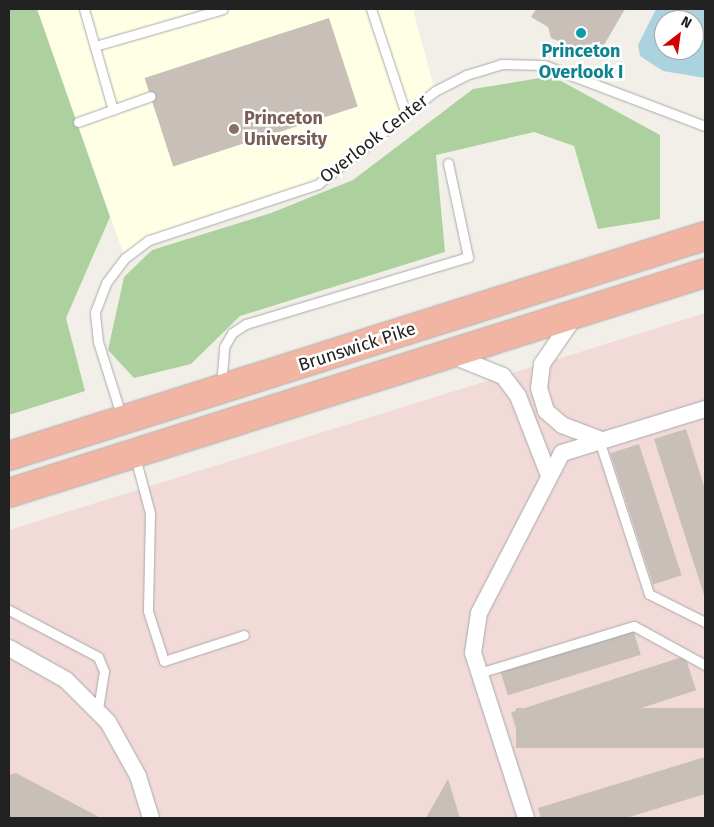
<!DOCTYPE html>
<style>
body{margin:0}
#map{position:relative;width:714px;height:827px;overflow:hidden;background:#f2efe9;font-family:"Fira Sans",sans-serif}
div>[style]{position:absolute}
.commercial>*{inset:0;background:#f2dad9}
.education>*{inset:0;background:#ffffe5}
.forest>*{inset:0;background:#add19e}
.water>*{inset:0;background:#aad3df}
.building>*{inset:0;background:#c7bfb8;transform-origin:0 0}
.roads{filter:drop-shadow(0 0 1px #a9a9a9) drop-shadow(0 0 1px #a9a9a9)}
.service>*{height:9px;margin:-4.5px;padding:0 4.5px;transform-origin:4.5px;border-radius:4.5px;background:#fff}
.minor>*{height:16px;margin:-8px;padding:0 8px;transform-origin:8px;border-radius:8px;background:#fff}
.trunk>*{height:28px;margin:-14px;padding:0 14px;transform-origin:14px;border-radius:14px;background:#f2b4a3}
.dots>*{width:14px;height:14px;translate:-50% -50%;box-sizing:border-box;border:2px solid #fff;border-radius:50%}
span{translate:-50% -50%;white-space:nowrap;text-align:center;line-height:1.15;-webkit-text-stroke:5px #fff;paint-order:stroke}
.culture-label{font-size:18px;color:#0d838f;font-weight:700}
.education-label{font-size:18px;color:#785e54;font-weight:700}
.left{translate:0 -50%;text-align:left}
.street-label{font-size:18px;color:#222}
.frame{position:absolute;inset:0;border:10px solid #222;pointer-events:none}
.north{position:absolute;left:654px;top:10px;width:50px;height:50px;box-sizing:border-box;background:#fff;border:1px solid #a7a7a7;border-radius:50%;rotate:30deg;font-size:14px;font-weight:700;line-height:20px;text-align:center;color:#222}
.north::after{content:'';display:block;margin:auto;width:18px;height:22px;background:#d40000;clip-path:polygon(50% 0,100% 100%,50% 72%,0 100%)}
</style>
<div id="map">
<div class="commercial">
<div style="clip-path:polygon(705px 313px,705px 818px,9px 818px,9px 530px)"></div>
</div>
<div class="education">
<div style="clip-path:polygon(37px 9px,413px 9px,435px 91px,327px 178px,149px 240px,125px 258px)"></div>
</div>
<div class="forest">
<div style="clip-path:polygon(9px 9px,37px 9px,110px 217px,66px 318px,85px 391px,9px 415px)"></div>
<div style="clip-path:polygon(552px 76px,660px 135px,660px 219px,598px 229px,574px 146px,534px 132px,436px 155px,445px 252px,240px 316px,191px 364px,134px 378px,108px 350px,124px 277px,152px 250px,271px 213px,353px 180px,473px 89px)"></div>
</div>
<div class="water">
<div style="clip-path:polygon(evenodd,656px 9px,705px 9px,705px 78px,663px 71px,640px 56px,638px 45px,656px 9px,664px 20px,694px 20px,694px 50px,664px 50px,664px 20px)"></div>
</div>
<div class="building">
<div style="clip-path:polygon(536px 9px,625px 9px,597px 57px,551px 38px,548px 27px,531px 17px)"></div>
<div style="left:329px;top:18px;width:93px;height:194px;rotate:72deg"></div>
<div style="clip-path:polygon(686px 429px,705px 489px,705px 598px,654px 439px)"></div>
<div style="left:639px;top:444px;width:138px;height:30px;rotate:72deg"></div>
<div style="left:632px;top:626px;width:30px;height:139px;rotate:73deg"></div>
<div style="left:685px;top:656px;width:36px;height:183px;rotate:72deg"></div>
<div style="left:705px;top:708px;width:40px;height:189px;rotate:90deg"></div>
<div style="clip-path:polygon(705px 757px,705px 794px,626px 818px,541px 818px,538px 808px)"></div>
<div style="clip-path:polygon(16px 773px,97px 816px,98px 818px,9px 818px,9px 775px)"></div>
<div style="clip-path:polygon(448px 779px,460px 818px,426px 818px)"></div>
</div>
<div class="roads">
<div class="service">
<div style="left:84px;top:9px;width:105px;rotate:74deg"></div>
<div style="left:371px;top:9px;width:111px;rotate:71.6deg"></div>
<div style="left:95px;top:46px;width:133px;rotate:-16.1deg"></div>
<div style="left:78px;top:122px;width:77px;rotate:-19.6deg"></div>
<div style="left:221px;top:385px;width:38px;rotate:-85deg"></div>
<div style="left:224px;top:347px;width:16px;rotate:-60deg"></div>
<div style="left:232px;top:333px;width:17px;rotate:-33deg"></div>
<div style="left:246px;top:324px;width:232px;rotate:-16.8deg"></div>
<div style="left:468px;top:257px;width:96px;rotate:-102deg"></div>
<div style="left:122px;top:418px;width:80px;rotate:-107.5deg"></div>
<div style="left:98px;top:342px;width:30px;rotate:-96deg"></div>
<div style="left:95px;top:312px;width:31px;rotate:-69deg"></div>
<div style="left:106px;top:283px;width:31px;rotate:-53deg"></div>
<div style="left:125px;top:258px;width:30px;rotate:-37deg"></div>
<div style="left:149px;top:240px;width:178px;rotate:-18.3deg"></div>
<div style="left:318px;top:184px;width:149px;rotate:-38.5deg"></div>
<div style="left:435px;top:91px;width:35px;rotate:-27deg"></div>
<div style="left:466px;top:75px;width:38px;rotate:-17deg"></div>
<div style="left:502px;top:64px;width:42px;rotate:1.4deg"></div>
<div style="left:544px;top:65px;width:172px;rotate:20.8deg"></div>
<div style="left:599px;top:440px;width:162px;rotate:72deg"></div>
<div style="left:649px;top:594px;width:63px;rotate:26.6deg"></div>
<div style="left:135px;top:457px;width:58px;rotate:75deg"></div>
<div style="left:150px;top:513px;width:98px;rotate:91.2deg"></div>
<div style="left:148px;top:611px;width:52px;rotate:72.3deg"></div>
<div style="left:164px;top:661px;width:84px;rotate:-18deg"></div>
<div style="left:9px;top:610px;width:101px;rotate:27.8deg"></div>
<div style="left:98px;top:657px;width:15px;rotate:67deg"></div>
<div style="left:104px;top:671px;width:39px;rotate:99deg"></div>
<div style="left:479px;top:673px;width:162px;rotate:-16.9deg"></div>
<div style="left:634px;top:626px;width:81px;rotate:28.8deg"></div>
</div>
<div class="minor">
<div style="left:575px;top:316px;width:58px;rotate:124.5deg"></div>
<div style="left:542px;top:364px;width:24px;rotate:97deg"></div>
<div style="left:539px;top:388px;width:24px;rotate:73deg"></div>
<div style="left:546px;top:411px;width:21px;rotate:41deg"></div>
<div style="left:562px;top:425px;width:40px;rotate:21deg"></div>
<div style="left:451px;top:355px;width:56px;rotate:22deg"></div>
<div style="left:503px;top:376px;width:25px;rotate:53deg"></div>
<div style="left:518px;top:396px;width:83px;rotate:68.7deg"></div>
<div style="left:9px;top:648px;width:65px;rotate:29.3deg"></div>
<div style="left:66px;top:680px;width:59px;rotate:45deg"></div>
<div style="left:108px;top:722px;width:62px;rotate:60.9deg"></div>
<div style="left:138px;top:776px;width:44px;rotate:72.8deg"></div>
<div style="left:526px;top:818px;width:173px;rotate:-107.8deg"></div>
<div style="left:473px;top:653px;width:40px;rotate:-81.5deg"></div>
<div style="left:479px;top:613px;width:180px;rotate:-62.6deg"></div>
<div style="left:562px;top:453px;width:150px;rotate:-17.1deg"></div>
</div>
<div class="trunk">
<div style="left:9px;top:456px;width:730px;rotate:-17.54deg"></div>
<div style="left:9px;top:493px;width:730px;rotate:-17.54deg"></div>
</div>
</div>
<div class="dots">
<div style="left:581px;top:33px;background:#0f9aa8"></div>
<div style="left:234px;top:129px;background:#8d6e63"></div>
</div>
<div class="culture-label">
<span style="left:581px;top:62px">Princeton<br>Overlook I</span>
</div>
<div class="education-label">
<span class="left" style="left:244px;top:129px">Princeton<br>University</span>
</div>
<div class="street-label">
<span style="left:374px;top:139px;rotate:-38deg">Overlook Center</span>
<span style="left:357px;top:347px;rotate:-18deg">Brunswick Pike</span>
</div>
<div class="frame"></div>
<div class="north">N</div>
</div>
